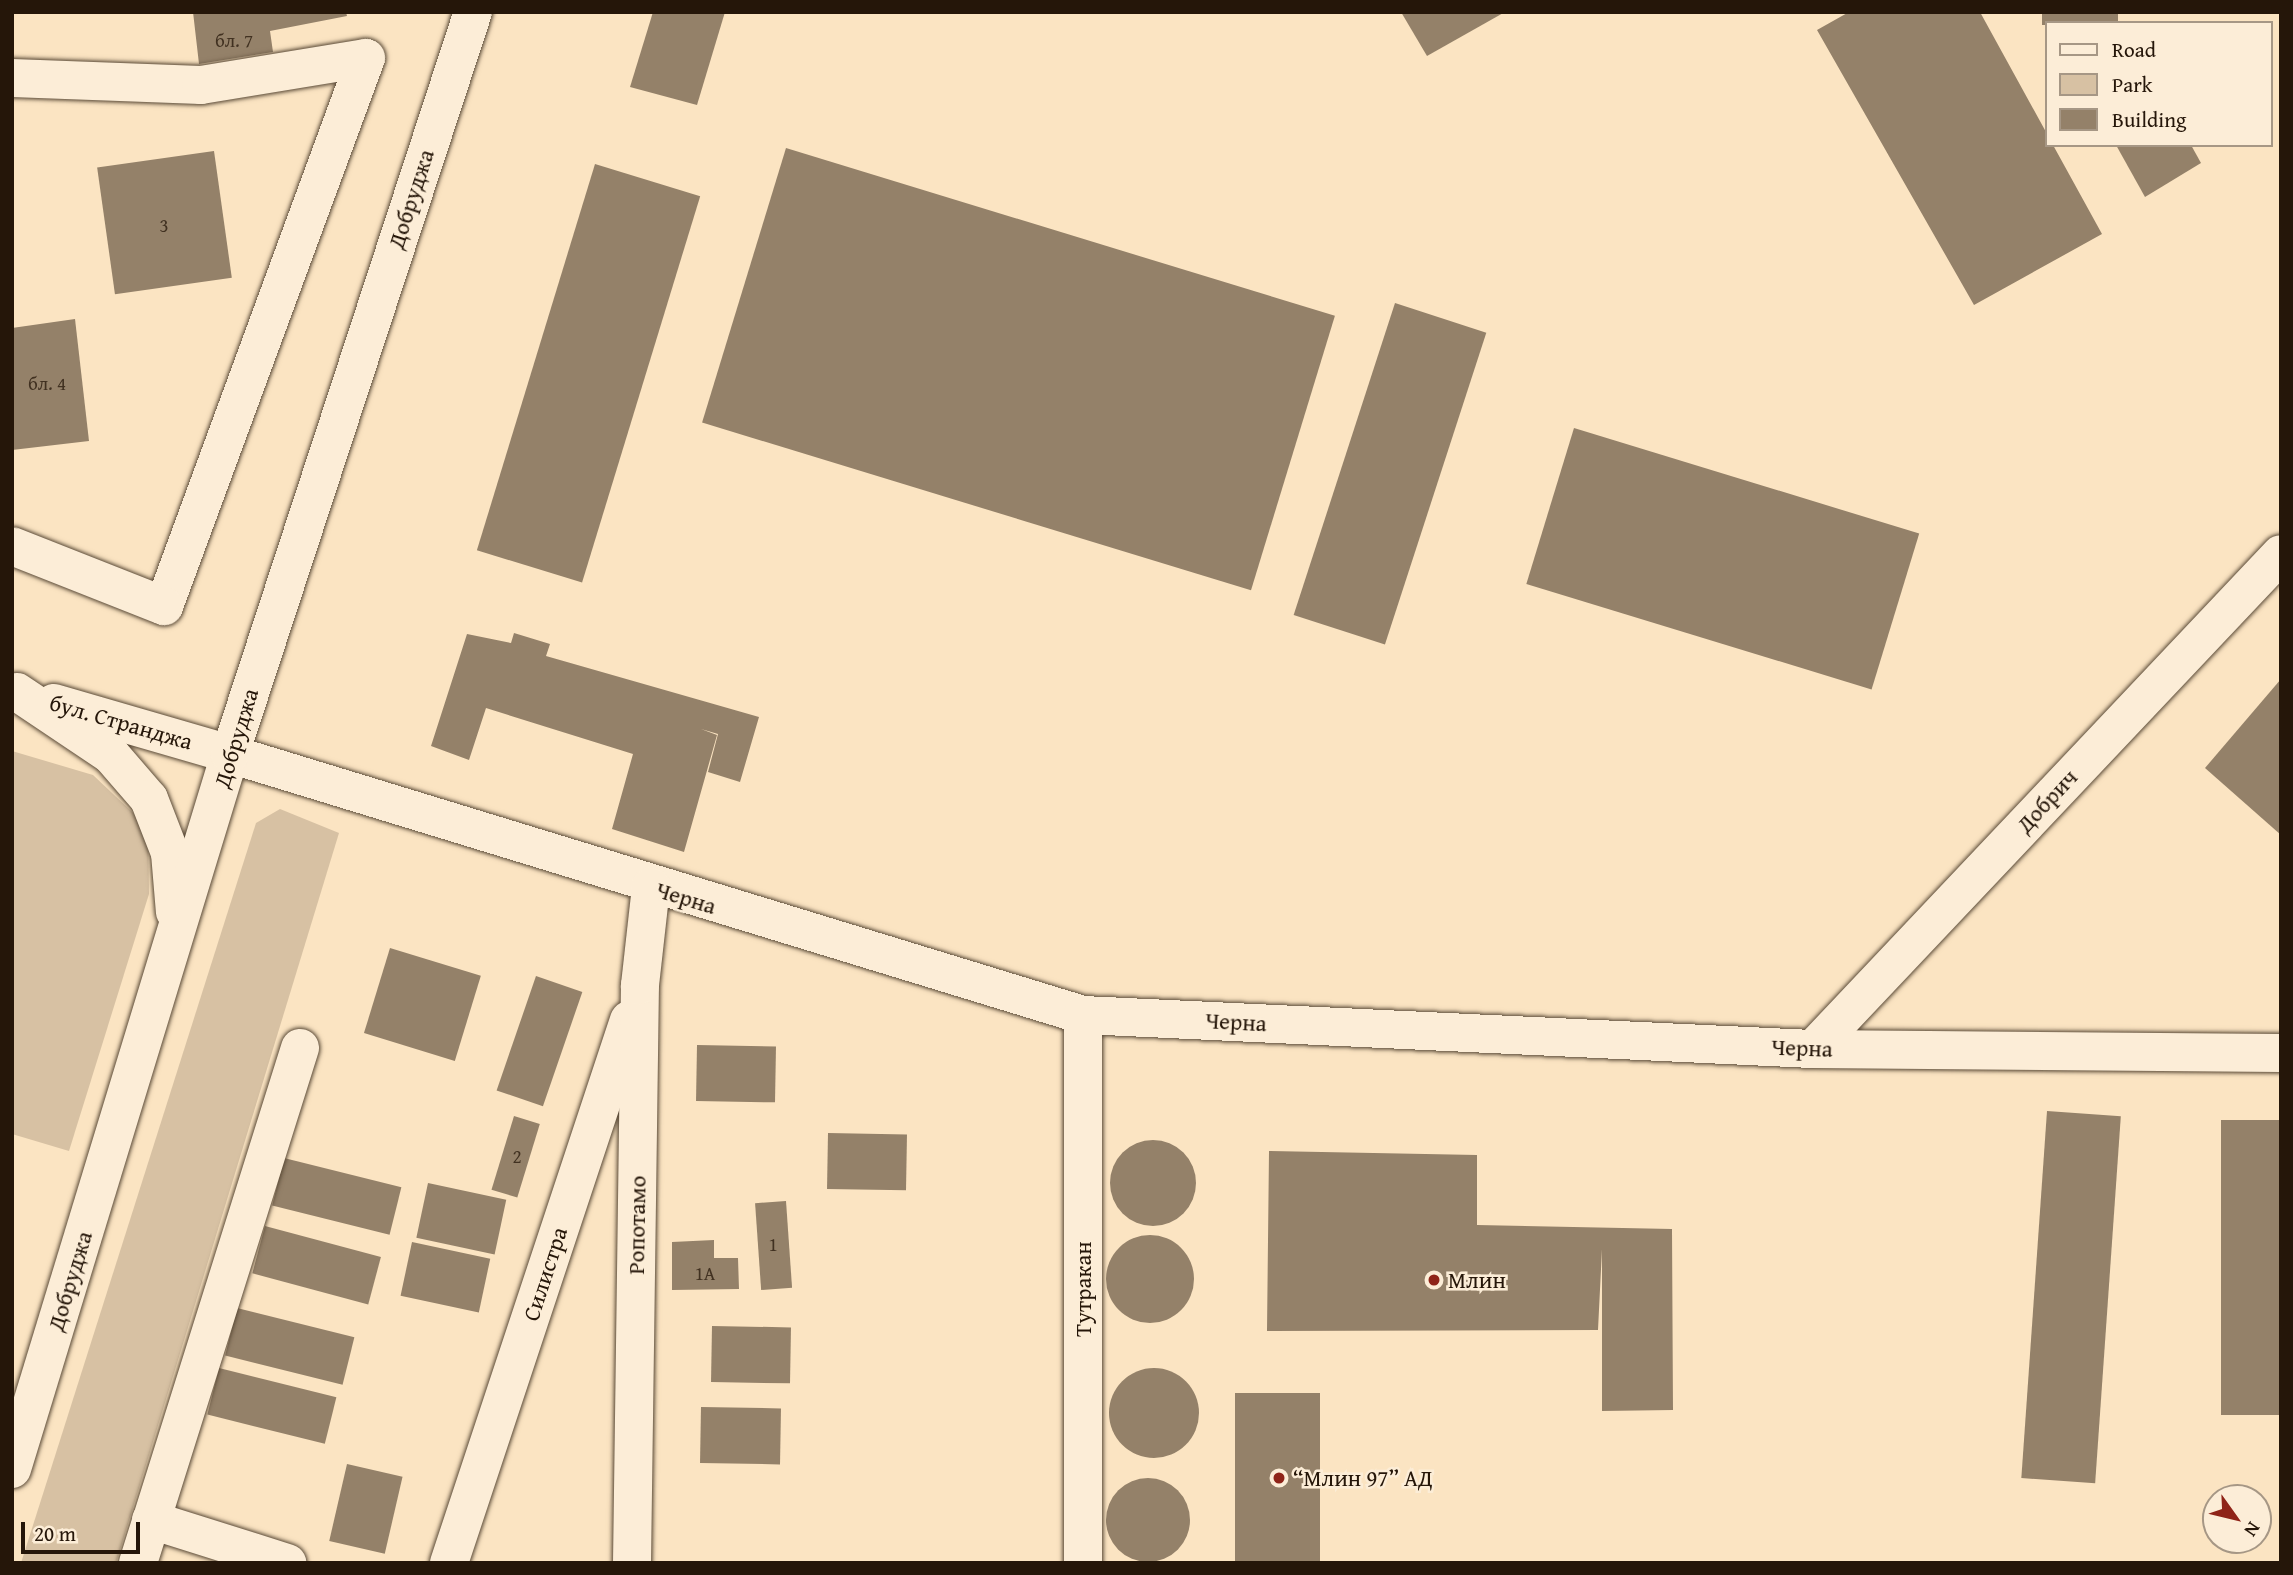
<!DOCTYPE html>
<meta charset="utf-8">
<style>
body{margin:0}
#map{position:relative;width:2293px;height:1575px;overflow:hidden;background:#fbe4c2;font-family:"Gentium Book Plus",serif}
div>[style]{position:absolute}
.green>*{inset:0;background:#d7c1a3}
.building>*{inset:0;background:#948169;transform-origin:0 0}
.round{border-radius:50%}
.roads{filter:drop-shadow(0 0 2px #5a4a37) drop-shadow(0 0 2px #5a4a37)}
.street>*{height:38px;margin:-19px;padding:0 19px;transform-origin:19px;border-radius:19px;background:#fcedd7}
.secondary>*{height:38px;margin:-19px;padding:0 19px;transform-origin:19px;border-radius:19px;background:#fcedd7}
.dots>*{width:19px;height:19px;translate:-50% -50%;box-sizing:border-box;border:4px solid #fcedd7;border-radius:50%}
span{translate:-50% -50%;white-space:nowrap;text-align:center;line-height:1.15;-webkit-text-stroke:5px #fcedd7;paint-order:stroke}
.number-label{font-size:19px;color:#413121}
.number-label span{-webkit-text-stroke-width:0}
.street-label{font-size:23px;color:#251609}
.poi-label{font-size:23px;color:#251609}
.left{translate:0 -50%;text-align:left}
.frame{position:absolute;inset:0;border:14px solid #251609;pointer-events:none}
.legend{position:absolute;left:2045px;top:21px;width:228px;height:126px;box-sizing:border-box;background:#fcedd7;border:2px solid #a69785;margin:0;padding:9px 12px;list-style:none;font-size:21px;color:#251609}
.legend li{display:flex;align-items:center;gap:14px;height:35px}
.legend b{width:35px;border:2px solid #a69785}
.north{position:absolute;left:2202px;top:1484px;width:70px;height:70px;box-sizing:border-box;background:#fcedd7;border:2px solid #a69785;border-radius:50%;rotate:124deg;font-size:19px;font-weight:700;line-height:28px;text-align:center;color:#251609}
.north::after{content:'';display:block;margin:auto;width:24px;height:32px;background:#8f2418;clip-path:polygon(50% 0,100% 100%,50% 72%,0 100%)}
.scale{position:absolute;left:21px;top:1522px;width:119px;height:32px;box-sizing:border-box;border:4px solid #251609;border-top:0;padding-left:9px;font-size:21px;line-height:24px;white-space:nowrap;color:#251609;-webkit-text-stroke:5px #fcedd7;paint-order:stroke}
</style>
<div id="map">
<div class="green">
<div style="clip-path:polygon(12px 751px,93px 775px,148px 827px,149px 894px,69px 1151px,12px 1134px)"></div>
<div style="clip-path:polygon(280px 809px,339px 833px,116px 1563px,21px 1563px,256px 823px)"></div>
</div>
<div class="building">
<div style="clip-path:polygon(193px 12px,346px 12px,347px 16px,270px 31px,273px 52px,199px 64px)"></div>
<div style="clip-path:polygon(653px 12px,725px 12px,697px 105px,630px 87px)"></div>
<div style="clip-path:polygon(1401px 12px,1505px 12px,1427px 56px)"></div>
<div style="clip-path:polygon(1849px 12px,1980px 12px,2046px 132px,2046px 145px,2053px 145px,2102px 234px,1974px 305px,1817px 30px)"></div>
<div style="left:2042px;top:12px;width:76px;height:13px"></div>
<div style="clip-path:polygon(2116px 145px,2191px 145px,2201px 163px,2145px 197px)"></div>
<div style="left:786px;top:148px;width:574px;height:287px;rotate:17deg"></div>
<div style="left:214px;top:151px;width:128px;height:118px;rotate:82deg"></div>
<div style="left:595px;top:164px;width:110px;height:404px;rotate:17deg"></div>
<div style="left:1395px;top:303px;width:96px;height:328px;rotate:18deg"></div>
<div style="clip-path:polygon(75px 319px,89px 441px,12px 450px,12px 328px)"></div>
<div style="left:1574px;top:428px;width:361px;height:163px;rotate:17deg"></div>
<div style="clip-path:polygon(514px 633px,550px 644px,546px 656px,759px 717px,740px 782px,708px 772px,718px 734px,701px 729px,717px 735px,684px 852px,612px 829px,633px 754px,486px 708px,469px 760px,431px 746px,467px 634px,511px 643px)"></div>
<div style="clip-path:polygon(2281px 679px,2281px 835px,2205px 768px)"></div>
<div style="left:390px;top:948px;width:95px;height:89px;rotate:17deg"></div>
<div style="left:536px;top:976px;width:49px;height:121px;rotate:19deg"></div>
<div style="left:697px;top:1045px;width:79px;height:56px;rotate:1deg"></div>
<div style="left:2047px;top:1111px;width:74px;height:368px;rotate:4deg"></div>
<div style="left:514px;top:1116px;width:27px;height:77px;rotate:17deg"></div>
<div style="left:2281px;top:1120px;width:295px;height:60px;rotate:90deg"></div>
<div style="left:828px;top:1133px;width:79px;height:56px;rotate:1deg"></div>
<div class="round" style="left:1110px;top:1140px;width:86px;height:86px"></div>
<div style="clip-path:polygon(1269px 1151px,1477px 1155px,1477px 1225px,1672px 1229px,1673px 1410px,1602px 1411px,1602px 1249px,1598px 1330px,1267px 1331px)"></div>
<div style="left:284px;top:1158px;width:121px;height:49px;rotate:14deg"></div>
<div style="left:428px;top:1183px;width:80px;height:56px;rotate:12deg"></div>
<div style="left:786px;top:1201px;width:87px;height:31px;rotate:86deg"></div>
<div style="left:265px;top:1226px;width:120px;height:49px;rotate:15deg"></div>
<div class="round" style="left:1106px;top:1235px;width:88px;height:88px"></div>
<div style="clip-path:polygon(714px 1240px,714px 1258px,738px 1258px,739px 1289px,672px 1290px,672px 1242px)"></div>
<div style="left:412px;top:1242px;width:80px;height:55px;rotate:12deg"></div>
<div style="left:237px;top:1308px;width:121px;height:49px;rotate:14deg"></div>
<div style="left:712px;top:1326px;width:79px;height:56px;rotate:1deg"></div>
<div style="left:219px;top:1368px;width:121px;height:48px;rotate:14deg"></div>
<div class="round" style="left:1109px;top:1368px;width:90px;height:90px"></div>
<div style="left:1320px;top:1393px;width:170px;height:85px;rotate:90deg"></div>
<div style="left:701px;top:1407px;width:80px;height:56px;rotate:1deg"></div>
<div style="left:347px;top:1464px;width:57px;height:79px;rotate:13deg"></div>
<div class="round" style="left:1106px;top:1478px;width:84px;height:84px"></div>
</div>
<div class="roads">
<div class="street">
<div style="left:12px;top:78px;width:189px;rotate:2.1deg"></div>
<div style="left:201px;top:85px;width:167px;rotate:-9.3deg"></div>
<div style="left:366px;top:58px;width:584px;rotate:110.23deg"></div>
<div style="left:164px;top:606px;width:163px;rotate:-158.5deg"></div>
<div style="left:230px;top:754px;width:892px;rotate:17.01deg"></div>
<div style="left:1083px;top:1015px;width:731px;rotate:2.67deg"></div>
<div style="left:1813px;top:1049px;width:468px;rotate:0.5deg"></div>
<div style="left:1083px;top:1015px;width:548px;rotate:90deg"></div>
<div style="left:1813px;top:1049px;width:681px;rotate:-46.61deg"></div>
<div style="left:151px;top:1520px;width:143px;rotate:17.5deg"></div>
<div style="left:138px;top:1563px;width:540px;rotate:-72.54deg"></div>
<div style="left:449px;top:1563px;width:572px;rotate:-71.66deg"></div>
<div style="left:632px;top:1563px;width:578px;rotate:-89.21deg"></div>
<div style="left:640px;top:985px;width:99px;rotate:-83.6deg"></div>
</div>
<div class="secondary">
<div style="left:17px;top:692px;width:113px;rotate:33.8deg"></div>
<div style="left:111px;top:755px;width:58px;rotate:49.2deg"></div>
<div style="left:149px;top:799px;width:58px;rotate:68.7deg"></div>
<div style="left:170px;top:853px;width:59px;rotate:85.2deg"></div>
<div style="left:54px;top:703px;width:183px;rotate:16.2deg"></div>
<div style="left:12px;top:1469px;width:747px;rotate:-73.04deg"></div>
<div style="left:230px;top:754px;width:781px;rotate:-71.87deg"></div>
</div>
</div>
<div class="dots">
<div style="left:1434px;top:1280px;background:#8f2418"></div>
<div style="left:1279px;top:1478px;background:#8f2418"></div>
</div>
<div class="number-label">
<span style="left:234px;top:41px">бл. 7</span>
<span style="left:164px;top:226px">3</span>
<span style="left:47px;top:384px">бл. 4</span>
<span style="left:517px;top:1157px">2</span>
<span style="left:773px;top:1245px">1</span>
<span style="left:705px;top:1274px">1А</span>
</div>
<div class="street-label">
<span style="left:411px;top:199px;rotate:-72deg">Добруджа</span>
<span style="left:121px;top:722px;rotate:16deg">бул. Странджа</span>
<span style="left:236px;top:738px;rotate:-73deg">Добруджа</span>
<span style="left:2047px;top:801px;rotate:-47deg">Добрич</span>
<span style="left:686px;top:898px;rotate:17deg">Черна</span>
<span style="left:1236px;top:1022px;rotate:3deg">Черна</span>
<span style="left:1802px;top:1048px;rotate:2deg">Черна</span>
<span style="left:637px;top:1225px;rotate:-89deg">Ропотамо</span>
<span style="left:545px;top:1274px;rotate:-72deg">Силистра</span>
<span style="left:70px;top:1281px;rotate:-73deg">Добруджа</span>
<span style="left:1083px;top:1289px;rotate:-90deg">Тутракан</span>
</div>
<div class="poi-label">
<span class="left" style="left:1448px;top:1280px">Млин</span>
<span class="left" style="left:1293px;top:1478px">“Млин 97” АД</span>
</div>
<div class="frame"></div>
<ul class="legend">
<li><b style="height:9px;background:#fcedd7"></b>Road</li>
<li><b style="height:19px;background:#d7c1a3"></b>Park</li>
<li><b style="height:19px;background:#948169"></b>Building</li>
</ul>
<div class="north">N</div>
<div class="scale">20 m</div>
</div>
